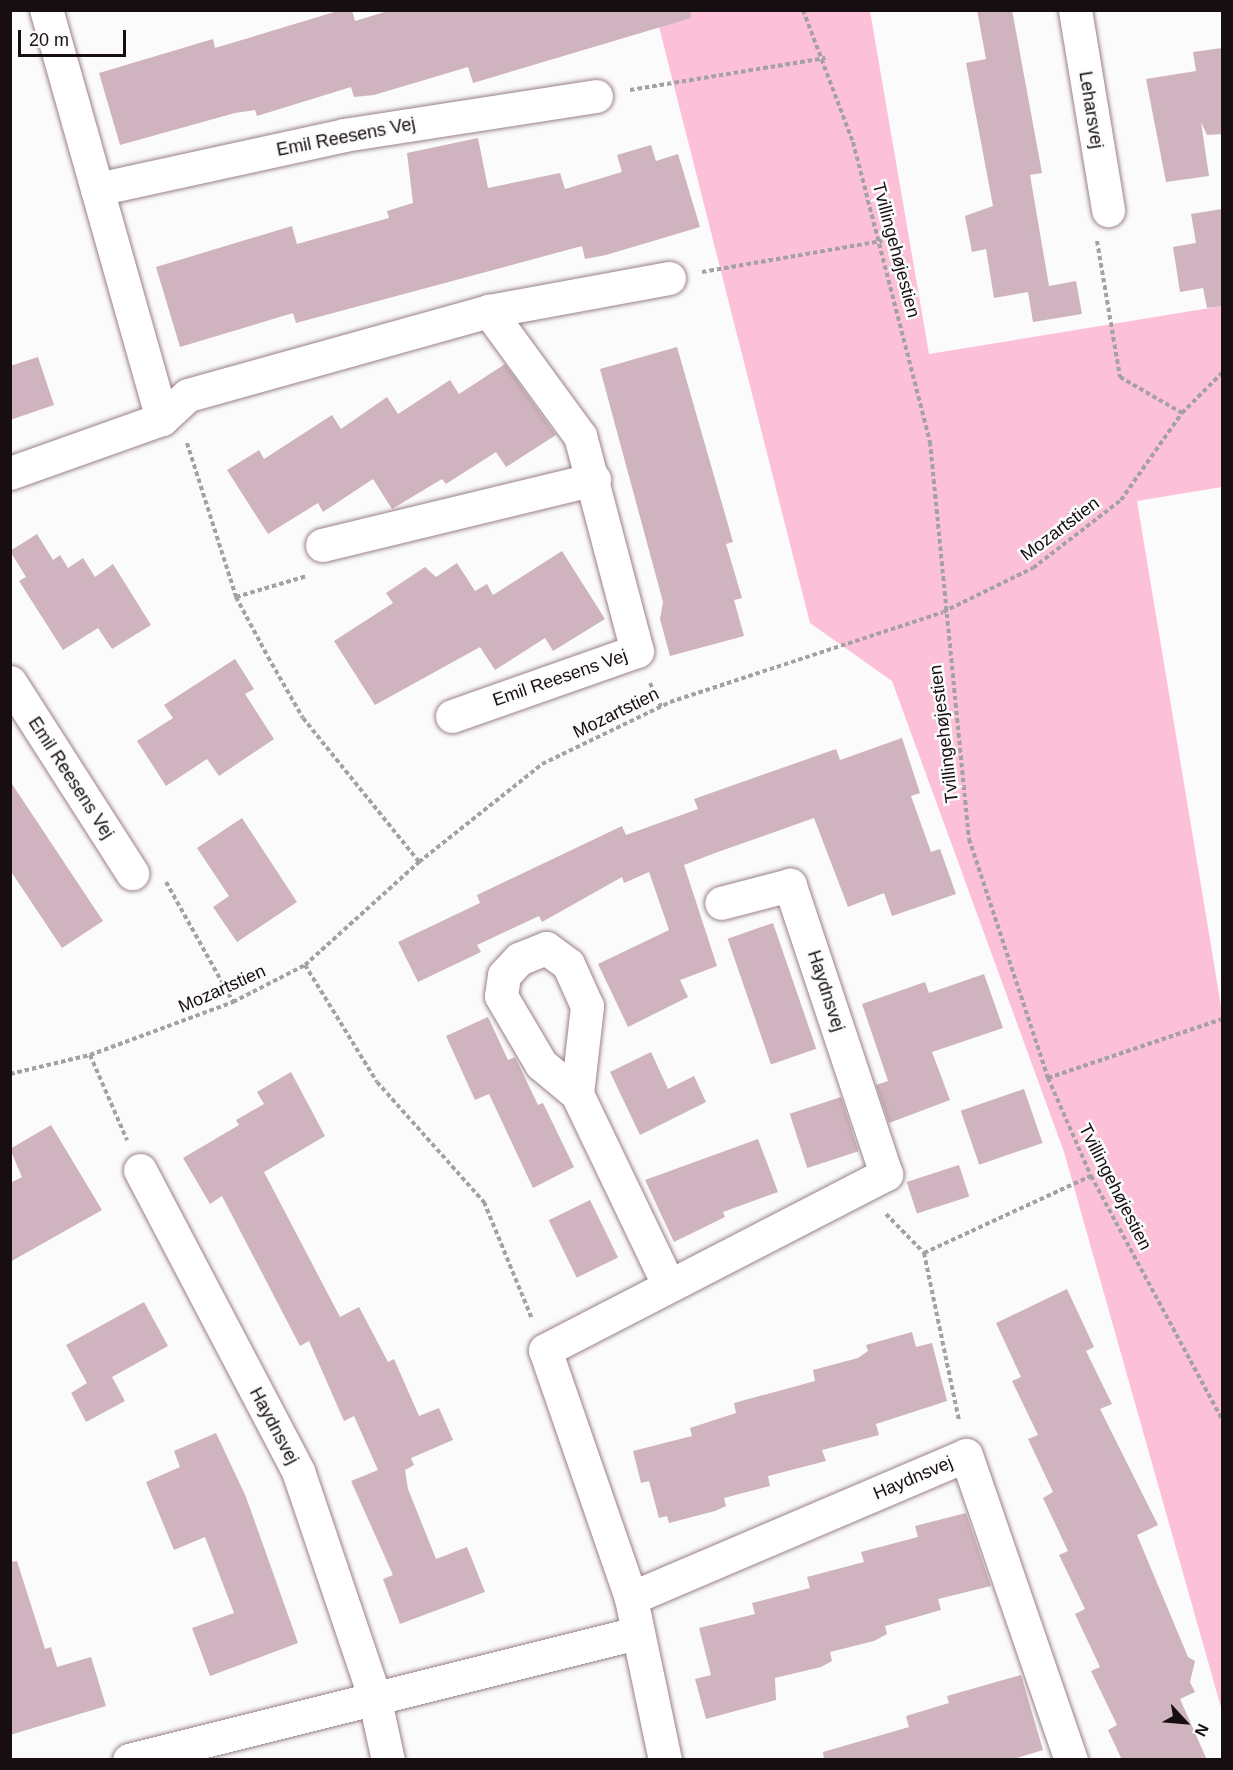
<!DOCTYPE html>
<meta charset="utf-8">
<style>
body{margin:0}
#map{position:relative;width:1233px;height:1770px;overflow:hidden;background:#fbfbfb;font-family:Arial,sans-serif}
div>[style]{position:absolute}
.green>*{inset:0;background:#fcc1d9}
.building>*{inset:0;background:#cfb3be;transform-origin:0 0}
.path>*{height:4px;margin-top:-2px;transform-origin:0;background:repeating-linear-gradient(90deg,#a4a1a2 0 4.5px,transparent 0 7.5px)}
.roads{filter:drop-shadow(0 0 2px #9a808a) drop-shadow(0 0 2px #9a808a)}
.minor>*{height:33px;margin:-16.5px;padding:0 16.5px;transform-origin:16.5px;border-radius:16.5px;background:#fff}
span{translate:-50% -50%;white-space:nowrap;text-align:center;line-height:1.15;-webkit-text-stroke:5px #fbfbfb;paint-order:stroke}
.street-label{font-size:18px;color:#170e12}
.frame{position:absolute;inset:0;border:12px solid #170e12;pointer-events:none}
.north{position:absolute;left:1155px;top:1692px;width:60px;height:60px;-webkit-text-stroke:4px #fbfbfb;paint-order:stroke;rotate:116deg;font-size:16px;font-weight:700;line-height:24px;text-align:center;color:#170e12}
.north::after{content:'';display:block;margin:auto;width:21px;height:27px;background:#170e12;clip-path:polygon(50% 0,100% 100%,50% 72%,0 100%)}
.scale{position:absolute;left:18px;top:30px;width:108px;height:27px;box-sizing:border-box;border:3px solid #170e12;border-top:0;padding-left:8px;font-size:18px;line-height:21px;white-space:nowrap;color:#170e12;-webkit-text-stroke:4px #fbfbfb;paint-order:stroke}
</style>
<div id="map">
<div class="green">
<div style="clip-path:polygon(655px 11px,870px 11px,929px 354px,1222px 306px,1222px 487px,1137px 501px,1222px 1012px,1222px 1711px,1064px 1152px,892px 681px,810px 623px)"></div>
</div>
<div class="building">
<div style="clip-path:polygon(341px 10px,352px 10px,355px 21px,391px 10px,690px 10px,691px 18px,473px 83px,468px 67px,374px 95px,354px 97px,351px 87px,257px 116px,255px 110px,235px 113px,120px 145px,99px 73px,213px 39px,215px 48px)"></div>
<div style="clip-path:polygon(977px 10px,1012px 10px,1042px 173px,1030px 175px,1049px 286px,1076px 281px,1082px 314px,1033px 322px,1028px 292px,994px 298px,986px 249px,972px 252px,965px 216px,993px 206px,966px 63px,986px 59px)"></div>
<div style="clip-path:polygon(1222px 48px,1222px 134px,1207px 135px,1201px 122px,1209px 176px,1166px 182px,1146px 79px,1196px 71px,1193px 52px)"></div>
<div style="clip-path:polygon(478px 138px,488px 188px,560px 173px,565px 189px,622px 172px,617px 155px,651px 145px,656px 161px,678px 154px,700px 227px,606px 255px,585px 259px,582px 246px,296px 323px,293px 313px,180px 347px,156px 267px,292px 226px,297px 244px,389px 218px,387px 211px,413px 203px,407px 153px)"></div>
<div style="clip-path:polygon(1222px 209px,1222px 306px,1207px 308px,1203px 288px,1180px 292px,1173px 247px,1196px 243px,1191px 214px)"></div>
<div style="clip-path:polygon(677px 347px,733px 542px,726px 544px,742px 598px,734px 600px,744px 636px,670px 656px,660px 619px,663px 602px,600px 369px)"></div>
<div style="clip-path:polygon(38px 357px,54px 405px,10px 420px,10px 366px)"></div>
<div style="clip-path:polygon(505px 364px,556px 435px,506px 467px,496px 452px,446px 484px,442px 479px,392px 509px,373px 479px,323px 512px,318px 503px,268px 534px,227px 470px,259px 450px,264px 459px,332px 415px,341px 429px,387px 397px,398px 414px,450px 380px,459px 394px)"></div>
<div style="clip-path:polygon(37px 534px,53px 560px,60px 555px,68px 568px,83px 558px,95px 577px,113px 564px,151px 625px,112px 649px,98px 628px,63px 650px,19px 581px,26px 577px,10px 551px)"></div>
<div style="clip-path:polygon(562px 551px,605px 619px,553px 651px,545px 638px,495px 670px,480px 647px,375px 705px,334px 641px,393px 603px,386px 593px,425px 567px,436px 577px,457px 563px,475px 591px,487px 584px,493px 595px)"></div>
<div style="clip-path:polygon(235px 659px,254px 689px,245px 694px,274px 739px,219px 776px,207px 759px,166px 786px,137px 741px,173px 718px,164px 705px)"></div>
<div style="clip-path:polygon(902px 738px,920px 793px,911px 796px,931px 852px,940px 849px,956px 894px,892px 916px,884px 893px,848px 907px,814px 818px,715px 853px,684px 865px,717px 966px,680px 980px,688px 997px,628px 1027px,598px 964px,669px 930px,649px 872px,624px 883px,622px 877px,542px 922px,539px 916px,477px 945px,481px 952px,418px 982px,398px 942px,480px 903px,477px 895px,622px 826px,626px 835px,698px 809px,694px 799px,836px 749px,840px 760px)"></div>
<div style="clip-path:polygon(10px 781px,103px 921px,62px 948px,10px 870px)"></div>
<div style="clip-path:polygon(242px 818px,297px 902px,237px 942px,213px 907px,229px 896px,197px 848px)"></div>
<div style="left:773px;top:923px;width:133px;height:48px;rotate:71deg"></div>
<div style="clip-path:polygon(984px 974px,1003px 1028px,932px 1052px,950px 1100px,889px 1123px,876px 1085px,888px 1081px,862px 1004px,925px 982px,929px 993px)"></div>
<div style="clip-path:polygon(488px 1017px,508px 1060px,515px 1057px,538px 1105px,543px 1103px,574px 1167px,533px 1188px,489px 1094px,475px 1100px,446px 1036px)"></div>
<div style="clip-path:polygon(651px 1052px,668px 1089px,694px 1076px,706px 1102px,640px 1135px,610px 1072px)"></div>
<div style="clip-path:polygon(291px 1072px,325px 1136px,264px 1172px,340px 1317px,359px 1307px,388px 1362px,394px 1359px,419px 1416px,439px 1408px,453px 1440px,411px 1458px,414px 1465px,405px 1470px,408px 1489px,436px 1559px,467px 1547px,485px 1592px,400px 1624px,383px 1579px,393px 1575px,351px 1481px,378px 1470px,354px 1416px,344px 1421px,309px 1341px,300px 1346px,222px 1196px,210px 1204px,183px 1158px,239px 1125px,236px 1120px,264px 1104px,257px 1092px)"></div>
<div style="left:1024px;top:1089px;width:57px;height:67px;rotate:71deg"></div>
<div style="left:841px;top:1097px;width:57px;height:54px;rotate:72deg"></div>
<div style="clip-path:polygon(51px 1125px,102px 1210px,10px 1262px,10px 1183px,22px 1177px,10px 1149px)"></div>
<div style="clip-path:polygon(758px 1139px,778px 1192px,723px 1212px,725px 1217px,674px 1242px,645px 1180px)"></div>
<div style="left:959px;top:1165px;width:33px;height:55px;rotate:72deg"></div>
<div style="left:590px;top:1200px;width:64px;height:46px;rotate:64deg"></div>
<div style="clip-path:polygon(1067px 1289px,1094px 1347px,1086px 1351px,1112px 1404px,1100px 1409px,1158px 1525px,1137px 1535px,1188px 1657px,1195px 1661px,1190px 1682px,1195px 1692px,1180px 1699px,1207px 1760px,1122px 1760px,1108px 1730px,1117px 1725px,1091px 1671px,1100px 1667px,1075px 1614px,1085px 1609px,1059px 1555px,1068px 1551px,1043px 1498px,1053px 1492px,1028px 1439px,1038px 1435px,1012px 1381px,1021px 1377px,996px 1323px)"></div>
<div style="clip-path:polygon(144px 1302px,168px 1346px,112px 1377px,125px 1401px,86px 1422px,71px 1393px,87px 1383px,66px 1345px)"></div>
<div style="clip-path:polygon(912px 1332px,916px 1347px,932px 1343px,947px 1401px,876px 1424px,879px 1435px,822px 1450px,826px 1461px,768px 1476px,770px 1486px,724px 1498px,726px 1506px,715px 1511px,669px 1523px,667px 1516px,659px 1518px,649px 1481px,641px 1483px,633px 1451px,692px 1436px,690px 1428px,736px 1413px,734px 1403px,815px 1381px,813px 1370px,858px 1358px,868px 1351px,866px 1345px)"></div>
<div style="clip-path:polygon(216px 1433px,246px 1497px,298px 1643px,210px 1676px,192px 1628px,234px 1613px,205px 1537px,174px 1550px,146px 1482px,180px 1467px,174px 1451px)"></div>
<div style="clip-path:polygon(966px 1513px,991px 1586px,938px 1599px,941px 1610px,885px 1626px,887px 1634px,874px 1641px,830px 1652px,832px 1661px,821px 1667px,775px 1678px,776px 1700px,706px 1719px,695px 1679px,711px 1675px,699px 1628px,755px 1614px,752px 1603px,810px 1588px,807px 1577px,864px 1562px,861px 1552px,918px 1537px,915px 1526px)"></div>
<div style="clip-path:polygon(17px 1561px,45px 1649px,51px 1647px,57px 1667px,91px 1657px,106px 1706px,10px 1735px,10px 1562px)"></div>
<div style="clip-path:polygon(1021px 1675px,1043px 1750px,1010px 1760px,824px 1760px,823px 1752px,909px 1727px,906px 1716px,949px 1703px,947px 1696px)"></div>
</div>
<div class="path">
<div style="left:803px;top:10px;width:141px;rotate:69.3deg"></div>
<div style="left:853px;top:142px;width:310px;rotate:75.6deg"></div>
<div style="left:930px;top:442px;width:399px;rotate:84.4deg"></div>
<div style="left:969px;top:839px;width:252px;rotate:71.7deg"></div>
<div style="left:1048px;top:1078px;width:107px;rotate:66.3deg"></div>
<div style="left:1091px;top:1176px;width:276px;rotate:61.7deg"></div>
<div style="left:630px;top:90px;width:198px;rotate:-9.3deg"></div>
<div style="left:1097px;top:241px;width:138px;rotate:80.4deg"></div>
<div style="left:1120px;top:377px;width:72px;rotate:30.1deg"></div>
<div style="left:702px;top:272px;width:183px;rotate:-9.8deg"></div>
<div style="left:187px;top:443px;width:162px;rotate:72.3deg"></div>
<div style="left:236px;top:597px;width:68px;rotate:61.9deg"></div>
<div style="left:268px;top:657px;width:70px;rotate:60.2deg"></div>
<div style="left:303px;top:718px;width:185px;rotate:51.1deg"></div>
<div style="left:236px;top:597px;width:74px;rotate:-16.5deg"></div>
<div style="left:650px;top:683px;width:26px;rotate:65deg"></div>
<div style="left:166px;top:882px;width:137px;rotate:60.8deg"></div>
<div style="left:305px;top:965px;width:137px;rotate:58.4deg"></div>
<div style="left:377px;top:1082px;width:161px;rotate:48.3deg"></div>
<div style="left:484px;top:1202px;width:126px;rotate:67.7deg"></div>
<div style="left:90px;top:1055px;width:93px;rotate:66.5deg"></div>
<div style="left:10px;top:1074px;width:82px;rotate:-13.4deg"></div>
<div style="left:90px;top:1055px;width:153px;rotate:-20.3deg"></div>
<div style="left:233px;top:1002px;width:81px;rotate:-27.2deg"></div>
<div style="left:305px;top:965px;width:154px;rotate:-42.1deg"></div>
<div style="left:419px;top:862px;width:157px;rotate:-38.5deg"></div>
<div style="left:542px;top:764px;width:142px;rotate:-25.8deg"></div>
<div style="left:670px;top:702px;width:287px;rotate:-18.2deg"></div>
<div style="left:943px;top:612px;width:100px;rotate:-26.1deg"></div>
<div style="left:1033px;top:568px;width:111px;rotate:-37.7deg"></div>
<div style="left:1121px;top:500px;width:106px;rotate:-55deg"></div>
<div style="left:1182px;top:413px;width:57px;rotate:-45deg"></div>
<div style="left:1048px;top:1078px;width:184px;rotate:-18.7deg"></div>
<div style="left:886px;top:1214px;width:54px;rotate:45.7deg"></div>
<div style="left:924px;top:1253px;width:172px;rotate:78.2deg"></div>
<div style="left:924px;top:1253px;width:184px;rotate:-24.8deg"></div>
</div>
<div class="roads">
<div class="minor">
<div style="left:1075px;top:10px;width:203px;rotate:80.6deg"></div>
<div style="left:97px;top:189px;width:253px;rotate:-12.3deg"></div>
<div style="left:344px;top:135px;width:255px;rotate:-8.8deg"></div>
<div style="left:162px;top:419px;width:35px;rotate:-43deg"></div>
<div style="left:188px;top:395px;width:313px;rotate:-15.6deg"></div>
<div style="left:489px;top:311px;width:183px;rotate:-10.4deg"></div>
<div style="left:10px;top:473px;width:161px;rotate:-19.6deg"></div>
<div style="left:162px;top:419px;width:425px;rotate:-105.8deg"></div>
<div style="left:322px;top:545px;width:280px;rotate:-13.6deg"></div>
<div style="left:10px;top:682px;width:227px;rotate:57.4deg"></div>
<div style="left:452px;top:716px;width:196px;rotate:-19.4deg"></div>
<div style="left:637px;top:651px;width:222px;rotate:-104.8deg"></div>
<div style="left:580px;top:436px;width:155px;rotate:-126.1deg"></div>
<div style="left:577px;top:1094px;width:89px;rotate:-83.5deg"></div>
<div style="left:587px;top:1006px;width:46px;rotate:-114.3deg"></div>
<div style="left:568px;top:964px;width:27px;rotate:-144deg"></div>
<div style="left:546px;top:948px;width:29px;rotate:158deg"></div>
<div style="left:519px;top:959px;width:22px;rotate:133deg"></div>
<div style="left:504px;top:975px;width:21px;rotate:98deg"></div>
<div style="left:501px;top:996px;width:79px;rotate:59.5deg"></div>
<div style="left:541px;top:1064px;width:47px;rotate:39.8deg"></div>
<div style="left:577px;top:1094px;width:211px;rotate:64.4deg"></div>
<div style="left:140px;top:1170px;width:340px;rotate:62.3deg"></div>
<div style="left:298px;top:1471px;width:237px;rotate:71.3deg"></div>
<div style="left:374px;top:1696px;width:66px;rotate:77.7deg"></div>
<div style="left:631px;top:1598px;width:364px;rotate:-23.1deg"></div>
<div style="left:966px;top:1455px;width:323px;rotate:71deg"></div>
<div style="left:129px;top:1760px;width:523px;rotate:-14.06deg"></div>
<div style="left:665px;top:1760px;width:166px;rotate:-101.9deg"></div>
<div style="left:631px;top:1598px;width:262px;rotate:-109.1deg"></div>
<div style="left:545px;top:1350px;width:384px;rotate:-27.3deg"></div>
<div style="left:886px;top:1174px;width:305px;rotate:-108.4deg"></div>
<div style="left:790px;top:885px;width:71px;rotate:165.4deg"></div>
</div>
</div>
<div class="street-label">
<span style="left:1091px;top:110px;rotate:81deg">Leharsvej</span>
<span style="left:346px;top:137px;rotate:-11deg">Emil Reesens Vej</span>
<span style="left:896px;top:250px;rotate:75deg">Tvillingehøjestien</span>
<span style="left:1060px;top:529px;rotate:-37deg">Mozartstien</span>
<span style="left:560px;top:678px;rotate:-19deg">Emil Reesens Vej</span>
<span style="left:616px;top:713px;rotate:-26deg">Mozartstien</span>
<span style="left:944px;top:734px;rotate:-97deg">Tvillingehøjestien</span>
<span style="left:71px;top:778px;rotate:57deg">Emil Reesens Vej</span>
<span style="left:222px;top:989px;rotate:-24deg">Mozartstien</span>
<span style="left:826px;top:991px;rotate:72deg">Haydnsvej</span>
<span style="left:1115px;top:1187px;rotate:63deg">Tvillingehøjestien</span>
<span style="left:274px;top:1426px;rotate:62deg">Haydnsvej</span>
<span style="left:913px;top:1478px;rotate:-23deg">Haydnsvej</span>
</div>
<div class="frame"></div>
<div class="north">N</div>
<div class="scale">20 m</div>
</div>
